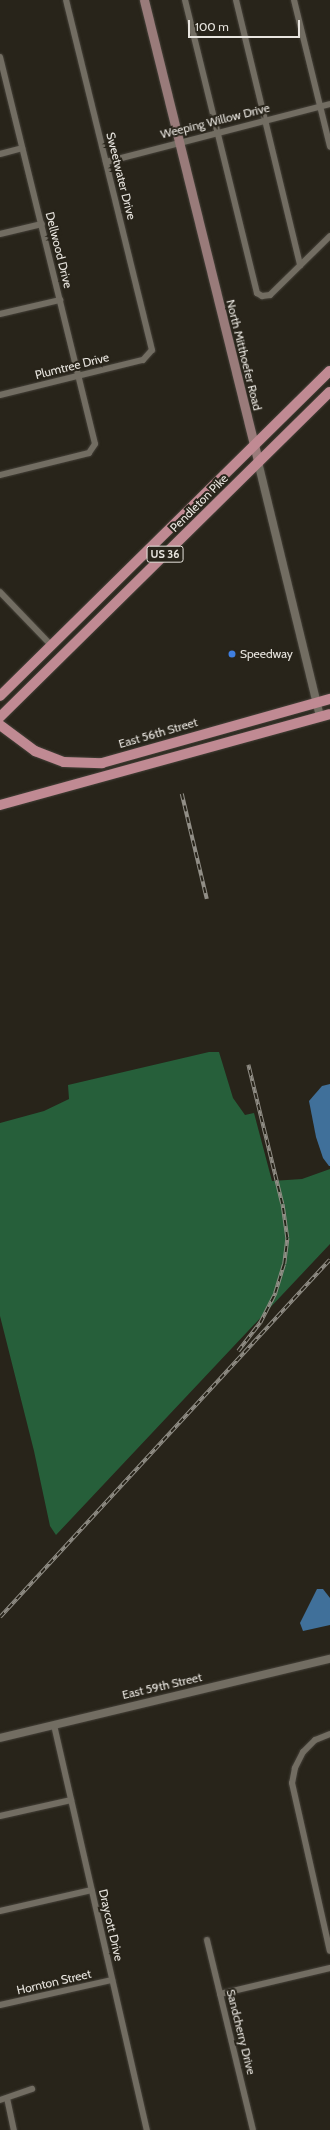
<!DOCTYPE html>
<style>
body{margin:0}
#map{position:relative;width:330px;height:2130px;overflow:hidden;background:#28241a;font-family:Cabin,sans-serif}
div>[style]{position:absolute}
.forest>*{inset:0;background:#265f3a}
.water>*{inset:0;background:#40709a}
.roads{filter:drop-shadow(0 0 1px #454139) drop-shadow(0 0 1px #454139)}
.minor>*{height:6px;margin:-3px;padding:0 3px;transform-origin:3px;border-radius:3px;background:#726d62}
.tertiary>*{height:8px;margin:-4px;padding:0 4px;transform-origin:4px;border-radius:4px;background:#726d62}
.secondary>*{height:9px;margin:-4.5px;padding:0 4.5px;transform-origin:4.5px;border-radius:4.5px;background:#997b7a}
.primary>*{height:10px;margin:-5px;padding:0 5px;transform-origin:5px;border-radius:5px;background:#c08a93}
.rail>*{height:3.5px;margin-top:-1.75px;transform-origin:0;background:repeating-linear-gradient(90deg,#28241a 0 6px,#918e86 0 12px);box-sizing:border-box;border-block:1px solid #918e86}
.dots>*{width:11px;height:11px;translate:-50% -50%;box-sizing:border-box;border:2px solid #28241a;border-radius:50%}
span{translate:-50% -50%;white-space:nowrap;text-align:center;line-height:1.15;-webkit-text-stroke:4px #28241a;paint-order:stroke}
.shield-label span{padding:1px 3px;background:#28241a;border:1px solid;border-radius:3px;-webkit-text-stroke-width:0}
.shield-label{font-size:11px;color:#e8e5df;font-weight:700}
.street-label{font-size:12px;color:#e8e5df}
.poi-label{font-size:12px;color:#e8e5df}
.left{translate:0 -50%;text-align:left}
.scale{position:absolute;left:188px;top:20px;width:112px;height:18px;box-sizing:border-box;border:2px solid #e8e5df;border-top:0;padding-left:5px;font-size:12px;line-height:14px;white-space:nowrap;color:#e8e5df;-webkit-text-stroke:3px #28241a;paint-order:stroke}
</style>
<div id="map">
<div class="forest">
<div style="clip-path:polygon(209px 1052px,219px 1052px,233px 1098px,245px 1115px,254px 1113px,272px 1181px,302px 1179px,330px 1169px,330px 1244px,56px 1535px,50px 1526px,34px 1451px,0 1316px,0 1123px,44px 1111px,69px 1099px,68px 1085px)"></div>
</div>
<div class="water">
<div style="clip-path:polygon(330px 1084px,330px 1166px,329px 1166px,323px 1158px,316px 1137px,309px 1101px,322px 1086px)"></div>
<div style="clip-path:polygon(317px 1589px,323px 1589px,330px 1598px,330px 1625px,303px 1631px,300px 1623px)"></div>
</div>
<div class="roads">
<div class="minor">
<div style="left:185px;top:0;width:302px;rotate:76.2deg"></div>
<div style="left:257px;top:293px;width:6px;rotate:31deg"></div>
<div style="left:262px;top:296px;width:8px;rotate:-7deg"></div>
<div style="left:270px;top:295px;width:84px;rotate:-44.5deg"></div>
<div style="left:236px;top:0;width:273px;rotate:76.4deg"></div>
<div style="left:294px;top:0;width:151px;rotate:76.2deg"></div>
<div style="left:0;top:57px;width:398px;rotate:76.2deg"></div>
<div style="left:95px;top:444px;width:11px;rotate:124deg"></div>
<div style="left:89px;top:453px;width:92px;rotate:166.1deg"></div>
<div style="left:0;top:154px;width:23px;rotate:-15deg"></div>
<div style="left:106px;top:162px;width:231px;rotate:-14.5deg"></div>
<div style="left:0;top:234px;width:43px;rotate:-13.4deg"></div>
<div style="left:0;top:314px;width:62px;rotate:-13.1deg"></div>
<div style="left:0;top:395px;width:147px;rotate:-13.8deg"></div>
<div style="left:143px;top:360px;width:13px;rotate:-48deg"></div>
<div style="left:152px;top:350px;width:360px;rotate:-103.8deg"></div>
<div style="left:0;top:592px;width:74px;rotate:46.1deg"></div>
<div style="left:54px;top:1725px;width:416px;rotate:77.1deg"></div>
<div style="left:330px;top:1734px;width:16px;rotate:158deg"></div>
<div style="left:315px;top:1740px;width:17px;rotate:135deg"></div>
<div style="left:303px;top:1752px;width:18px;rotate:117deg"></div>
<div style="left:295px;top:1768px;width:15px;rotate:101deg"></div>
<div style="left:292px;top:1783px;width:172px;rotate:77.3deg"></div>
<div style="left:0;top:1816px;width:73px;rotate:-12.7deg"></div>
<div style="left:0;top:1911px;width:94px;rotate:-12.9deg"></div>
<div style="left:207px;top:1940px;width:195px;rotate:76.4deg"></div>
<div style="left:220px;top:1994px;width:113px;rotate:-13.3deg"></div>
<div style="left:0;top:2005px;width:115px;rotate:-12.6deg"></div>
<div style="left:7px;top:2098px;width:33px;rotate:78deg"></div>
<div style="left:0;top:2100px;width:34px;rotate:-19deg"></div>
</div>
<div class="tertiary">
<div style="left:258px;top:462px;width:261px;rotate:76.3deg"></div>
<div style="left:0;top:1738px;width:339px;rotate:-13.5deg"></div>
</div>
<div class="secondary">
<div style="left:144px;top:0;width:476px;rotate:76.1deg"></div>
</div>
<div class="primary">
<div style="left:0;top:696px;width:463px;rotate:-44.6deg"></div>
<div style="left:0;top:717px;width:463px;rotate:-44.6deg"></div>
<div style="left:0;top:725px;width:44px;rotate:36.6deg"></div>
<div style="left:35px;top:751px;width:31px;rotate:21deg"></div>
<div style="left:64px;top:762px;width:38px;rotate:2deg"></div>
<div style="left:102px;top:763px;width:237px;rotate:-15.7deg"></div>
<div style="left:0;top:805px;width:342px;rotate:-15.4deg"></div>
</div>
</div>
<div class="rail">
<div style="left:182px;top:794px;width:108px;rotate:76.6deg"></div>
<div style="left:238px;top:1351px;width:36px;rotate:-52deg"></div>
<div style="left:260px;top:1323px;width:34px;rotate:-63deg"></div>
<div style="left:275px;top:1293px;width:30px;rotate:-73deg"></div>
<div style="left:284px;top:1264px;width:26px;rotate:-83deg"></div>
<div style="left:287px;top:1238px;width:34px;rotate:-98deg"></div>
<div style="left:282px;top:1204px;width:143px;rotate:-103.7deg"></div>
<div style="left:0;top:1617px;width:486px;rotate:-47.3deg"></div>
</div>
<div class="dots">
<div style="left:232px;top:654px;background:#3f7fe0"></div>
</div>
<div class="shield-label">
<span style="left:165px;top:554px">US 36</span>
</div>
<div class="street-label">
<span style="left:215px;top:121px;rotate:-14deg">Weeping Willow Drive</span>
<span style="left:121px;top:176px;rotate:76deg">Sweetwater Drive</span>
<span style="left:59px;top:250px;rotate:76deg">Dellwood Drive</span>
<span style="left:244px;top:355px;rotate:76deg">North Mitthoefer Road</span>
<span style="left:72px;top:366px;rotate:-14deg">Plumtree Drive</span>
<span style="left:199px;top:503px;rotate:-45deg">Pendleton Pike</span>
<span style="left:158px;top:733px;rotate:-16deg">East 56th Street</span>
<span style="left:162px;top:1686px;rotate:-13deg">East 59th Street</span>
<span style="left:111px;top:1925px;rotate:77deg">Draycott Drive</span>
<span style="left:54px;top:1982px;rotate:-13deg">Hornton Street</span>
<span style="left:241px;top:2032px;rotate:76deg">Sandcherry Drive</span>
</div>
<div class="poi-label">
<span class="left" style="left:240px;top:654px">Speedway</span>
</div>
<div class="scale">100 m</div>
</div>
